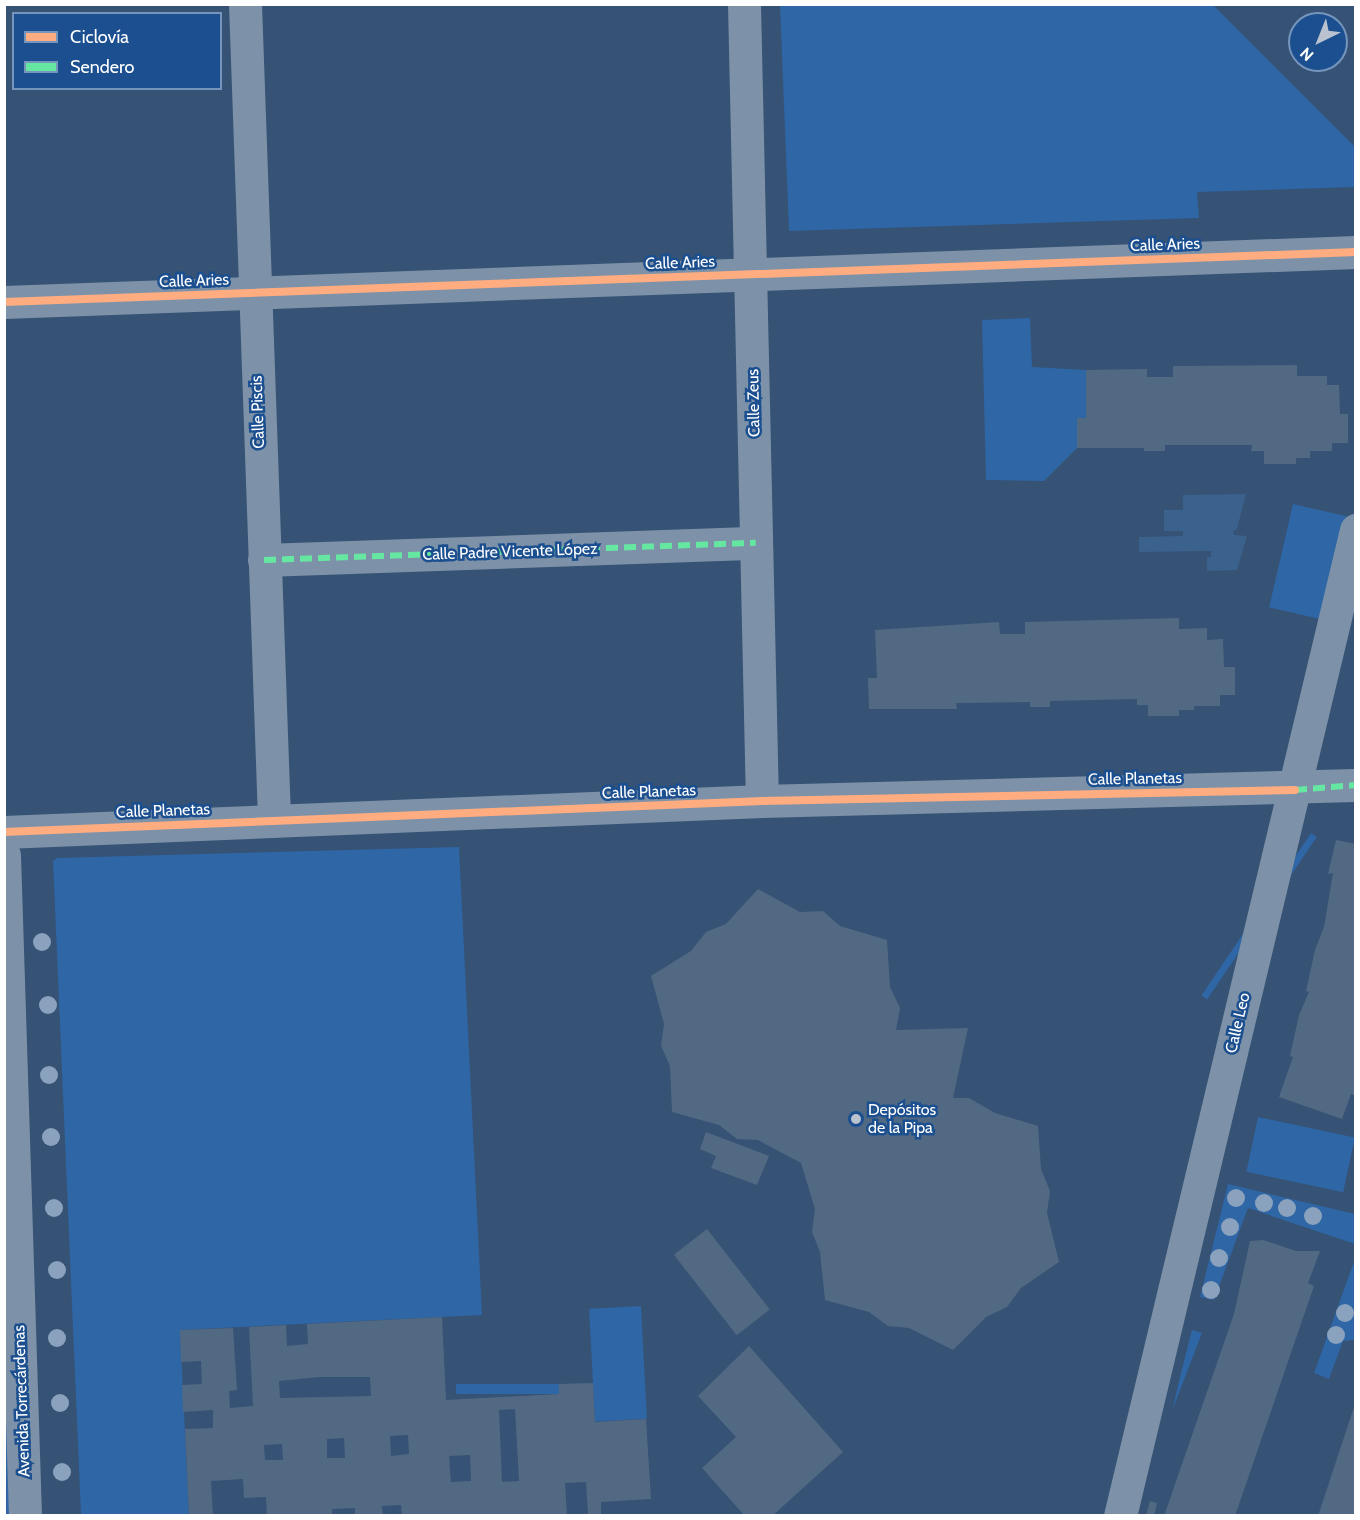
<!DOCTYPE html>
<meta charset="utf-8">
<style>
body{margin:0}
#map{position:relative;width:1360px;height:1520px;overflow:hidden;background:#365274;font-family:Cabin,sans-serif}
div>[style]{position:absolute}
.green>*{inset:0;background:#2f66a5;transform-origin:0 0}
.water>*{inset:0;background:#3b618d}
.building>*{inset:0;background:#526984;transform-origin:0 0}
.minor>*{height:33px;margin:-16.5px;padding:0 16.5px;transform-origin:16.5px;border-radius:16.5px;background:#7d92a8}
.quiet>*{height:6px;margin-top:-3px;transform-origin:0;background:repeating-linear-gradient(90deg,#66e7a1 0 12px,transparent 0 18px)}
.cycleway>*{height:8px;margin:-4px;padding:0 4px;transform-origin:4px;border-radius:4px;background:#ffac80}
.trees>*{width:18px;height:18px;margin:-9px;border-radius:50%;background:#8aa2be}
.dots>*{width:16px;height:16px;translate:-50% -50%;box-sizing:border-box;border:3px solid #1b4f8f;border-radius:50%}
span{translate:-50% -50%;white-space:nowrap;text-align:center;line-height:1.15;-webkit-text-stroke:5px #1b4f8f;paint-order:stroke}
.street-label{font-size:16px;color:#fff}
.poi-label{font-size:16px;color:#fff}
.left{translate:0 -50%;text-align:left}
.frame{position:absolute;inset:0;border:6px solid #fff;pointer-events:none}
.legend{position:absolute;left:12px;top:12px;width:210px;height:78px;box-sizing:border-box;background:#1b4f8f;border:2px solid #7695bc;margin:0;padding:8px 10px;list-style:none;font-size:18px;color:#fff}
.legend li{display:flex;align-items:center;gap:12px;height:30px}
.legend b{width:30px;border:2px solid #7695bc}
.north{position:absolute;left:1288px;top:12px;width:60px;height:60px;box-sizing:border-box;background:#1b4f8f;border:2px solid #7695bc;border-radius:50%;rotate:223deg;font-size:16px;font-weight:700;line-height:24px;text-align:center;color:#fff}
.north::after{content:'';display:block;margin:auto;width:21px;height:27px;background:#b9c2ce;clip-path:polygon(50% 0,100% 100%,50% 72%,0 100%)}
</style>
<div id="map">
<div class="green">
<div style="clip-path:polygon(780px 5px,1213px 5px,1355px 147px,1355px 187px,1197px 192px,1199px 218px,789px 231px)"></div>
<div style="clip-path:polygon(1030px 318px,1032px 367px,1086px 370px,1086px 418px,1077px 418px,1077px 448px,1044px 481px,986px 480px,982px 320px)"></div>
<div style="left:1293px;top:504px;width:55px;height:106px;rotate:13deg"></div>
<div style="left:1311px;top:833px;width:7px;height:196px;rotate:34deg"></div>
<div style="clip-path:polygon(459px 847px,482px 1315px,180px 1330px,189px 1515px,81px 1515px,53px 861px,57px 858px)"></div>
<div style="left:1258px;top:1117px;width:99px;height:56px;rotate:12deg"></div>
<div style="clip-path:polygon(1228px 1184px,1355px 1214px,1355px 1244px,1248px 1208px,1214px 1300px,1200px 1297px)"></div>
<div style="clip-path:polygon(1355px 1259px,1355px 1340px,1343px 1341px,1329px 1379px,1314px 1373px)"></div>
<div style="left:641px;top:1306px;width:113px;height:52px;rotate:87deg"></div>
<div style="clip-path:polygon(1192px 1330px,1202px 1333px,1172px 1411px,1182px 1369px)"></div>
<div style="clip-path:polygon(4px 1331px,11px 1516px,5px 1515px,5px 1500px)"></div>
<div style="left:559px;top:1384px;width:10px;height:103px;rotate:90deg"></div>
</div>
<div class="water">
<div style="clip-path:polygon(1246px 494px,1237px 529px,1233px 531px,1234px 535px,1247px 536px,1237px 570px,1207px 571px,1207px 557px,1211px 557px,1211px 551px,1139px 552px,1139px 537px,1183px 536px,1183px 531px,1164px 531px,1164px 510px,1183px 510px,1183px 495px)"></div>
</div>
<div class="building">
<div style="clip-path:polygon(1297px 365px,1297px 376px,1327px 376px,1327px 385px,1339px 385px,1340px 414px,1348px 414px,1348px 443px,1332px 443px,1332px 451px,1310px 451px,1310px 458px,1296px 458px,1296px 464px,1264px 464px,1264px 451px,1251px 451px,1252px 445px,1165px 445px,1165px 451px,1144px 451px,1144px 448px,1077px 448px,1077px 418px,1086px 418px,1086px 370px,1147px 369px,1147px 377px,1173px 377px,1173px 366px)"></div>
<div style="clip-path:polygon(1179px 618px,1179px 629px,1207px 628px,1207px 640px,1223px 639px,1224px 667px,1235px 667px,1235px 695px,1220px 695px,1220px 706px,1194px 706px,1194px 710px,1179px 710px,1179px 716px,1148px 716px,1148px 705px,1137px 705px,1137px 699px,1050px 701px,1050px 707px,1030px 707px,1030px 702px,956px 703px,957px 709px,869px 709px,868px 678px,877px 678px,875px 630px,999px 622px,1000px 634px,1025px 634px,1025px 622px)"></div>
<div style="clip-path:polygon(1336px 840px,1356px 844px,1356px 1096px,1351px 1094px,1342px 1119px,1279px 1097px,1293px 1057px,1290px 1056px,1299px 1015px,1309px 992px,1306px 991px,1315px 950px,1324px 927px,1333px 873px,1328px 874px)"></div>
<div style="clip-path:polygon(758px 889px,800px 912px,823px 911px,840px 926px,887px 940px,890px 987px,900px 1008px,896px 1030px,968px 1028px,953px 1098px,969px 1098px,995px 1113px,1038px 1126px,1041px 1169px,1050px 1191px,1047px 1213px,1059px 1262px,1021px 1288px,1007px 1307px,986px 1317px,953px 1350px,909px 1328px,888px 1326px,869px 1312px,825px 1300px,820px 1252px,812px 1232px,815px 1209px,801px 1163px,758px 1140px,737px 1139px,719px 1125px,672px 1112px,670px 1066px,661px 1046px,664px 1024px,651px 976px,691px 951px,706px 932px,726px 924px)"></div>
<div style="clip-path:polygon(706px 1132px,769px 1156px,757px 1185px,711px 1168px,716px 1156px,700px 1149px)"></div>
<div style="left:707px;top:1229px;width:102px;height:42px;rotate:52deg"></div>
<div style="clip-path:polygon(1263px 1240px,1296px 1251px,1320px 1251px,1308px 1283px,1314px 1286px,1235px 1516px,1164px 1516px,1234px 1314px,1250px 1241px)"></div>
<div style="clip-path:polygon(evenodd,442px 1317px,446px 1400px,559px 1394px,559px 1384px,593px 1383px,595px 1422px,646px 1419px,651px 1499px,601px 1502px,601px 1516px,584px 1516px,588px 1513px,586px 1482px,565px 1483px,567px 1516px,402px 1516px,401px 1505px,382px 1506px,383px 1516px,355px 1516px,355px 1508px,332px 1509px,332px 1516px,267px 1516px,266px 1497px,244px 1498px,243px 1479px,211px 1481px,213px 1516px,189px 1516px,185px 1429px,213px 1428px,213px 1410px,183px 1412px,182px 1385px,202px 1384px,201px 1361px,181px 1362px,180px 1330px,233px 1328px,237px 1390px,229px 1391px,230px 1408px,253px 1406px,249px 1327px,286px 1325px,287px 1346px,308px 1344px,307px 1324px,442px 1317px,319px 1377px,370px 1377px,371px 1396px,280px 1398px,279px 1381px,319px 1377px,442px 1317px,515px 1409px,519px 1481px,502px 1482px,499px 1410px,515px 1409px,442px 1317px,408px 1435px,409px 1454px,391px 1456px,390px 1436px,408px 1435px,442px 1317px,344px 1438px,345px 1458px,327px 1458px,327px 1439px,344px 1438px,442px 1317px,282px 1444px,283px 1460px,265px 1460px,264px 1445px,282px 1444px,442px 1317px,470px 1455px,471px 1481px,451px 1482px,449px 1456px,470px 1455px)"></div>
<div style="clip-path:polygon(749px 1346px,843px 1452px,772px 1516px,745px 1516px,702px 1468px,736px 1437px,698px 1396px)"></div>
<div style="clip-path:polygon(1355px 1404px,1356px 1516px,1318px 1516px)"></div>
<div style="clip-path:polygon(1150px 1501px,1157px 1503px,1154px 1516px,1146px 1516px)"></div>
</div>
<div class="minor">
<div style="left:245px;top:4px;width:817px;rotate:87.96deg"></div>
<div style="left:744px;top:4px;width:797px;rotate:88.71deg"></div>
<div style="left:4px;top:302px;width:1353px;rotate:-2.12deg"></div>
<div style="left:264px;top:560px;width:492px;rotate:-2deg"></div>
<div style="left:4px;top:832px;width:759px;rotate:-2.34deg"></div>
<div style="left:762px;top:801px;width:594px;rotate:-1.54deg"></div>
<div style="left:4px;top:855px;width:661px;rotate:88.18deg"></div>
<div style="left:1120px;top:1516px;width:1014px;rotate:-76.54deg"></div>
</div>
<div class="quiet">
<div style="left:264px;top:560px;width:492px;rotate:-2deg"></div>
<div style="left:1295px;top:790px;width:61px;rotate:-4.7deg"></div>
</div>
<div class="cycleway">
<div style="left:4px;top:302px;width:1353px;rotate:-2.12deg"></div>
<div style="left:4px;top:832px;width:759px;rotate:-2.34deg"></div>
<div style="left:762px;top:801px;width:533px;rotate:-1.18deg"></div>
</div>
<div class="trees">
<div style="left:42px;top:942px"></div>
<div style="left:48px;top:1005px"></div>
<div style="left:49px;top:1075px"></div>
<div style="left:51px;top:1137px"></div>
<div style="left:1236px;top:1198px"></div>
<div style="left:1264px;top:1203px"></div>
<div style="left:54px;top:1208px"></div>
<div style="left:1287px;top:1208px"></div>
<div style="left:1313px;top:1216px"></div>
<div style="left:1230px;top:1227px"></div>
<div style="left:1219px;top:1258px"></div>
<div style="left:57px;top:1270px"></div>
<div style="left:1211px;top:1290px"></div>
<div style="left:1345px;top:1313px"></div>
<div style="left:1336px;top:1335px"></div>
<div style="left:57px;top:1338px"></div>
<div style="left:60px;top:1403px"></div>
<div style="left:62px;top:1472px"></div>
</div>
<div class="dots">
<div style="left:856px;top:1119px;background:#b9c2ce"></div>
</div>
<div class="street-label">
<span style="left:1165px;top:245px;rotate:-2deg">Calle Aries</span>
<span style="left:680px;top:263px;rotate:-2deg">Calle Aries</span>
<span style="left:194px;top:281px;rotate:-2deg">Calle Aries</span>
<span style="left:754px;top:403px;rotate:-91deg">Calle Zeus</span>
<span style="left:258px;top:412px;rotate:-92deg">Calle Piscis</span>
<span style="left:510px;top:552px;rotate:-2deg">Calle Padre Vicente López</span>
<span style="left:1135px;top:779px;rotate:-1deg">Calle Planetas</span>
<span style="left:649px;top:792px;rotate:-2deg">Calle Planetas</span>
<span style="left:163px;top:811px;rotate:-2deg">Calle Planetas</span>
<span style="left:1238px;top:1023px;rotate:-77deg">Calle Leo</span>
<span style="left:22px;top:1401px;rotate:-92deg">Avenida Torrecárdenas</span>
</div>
<div class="poi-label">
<span class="left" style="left:868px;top:1119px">Depósitos<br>de la Pipa</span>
</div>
<div class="frame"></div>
<ul class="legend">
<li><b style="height:8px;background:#ffac80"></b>Ciclovía</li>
<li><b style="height:8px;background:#66e7a1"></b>Sendero</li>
</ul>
<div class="north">N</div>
</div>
